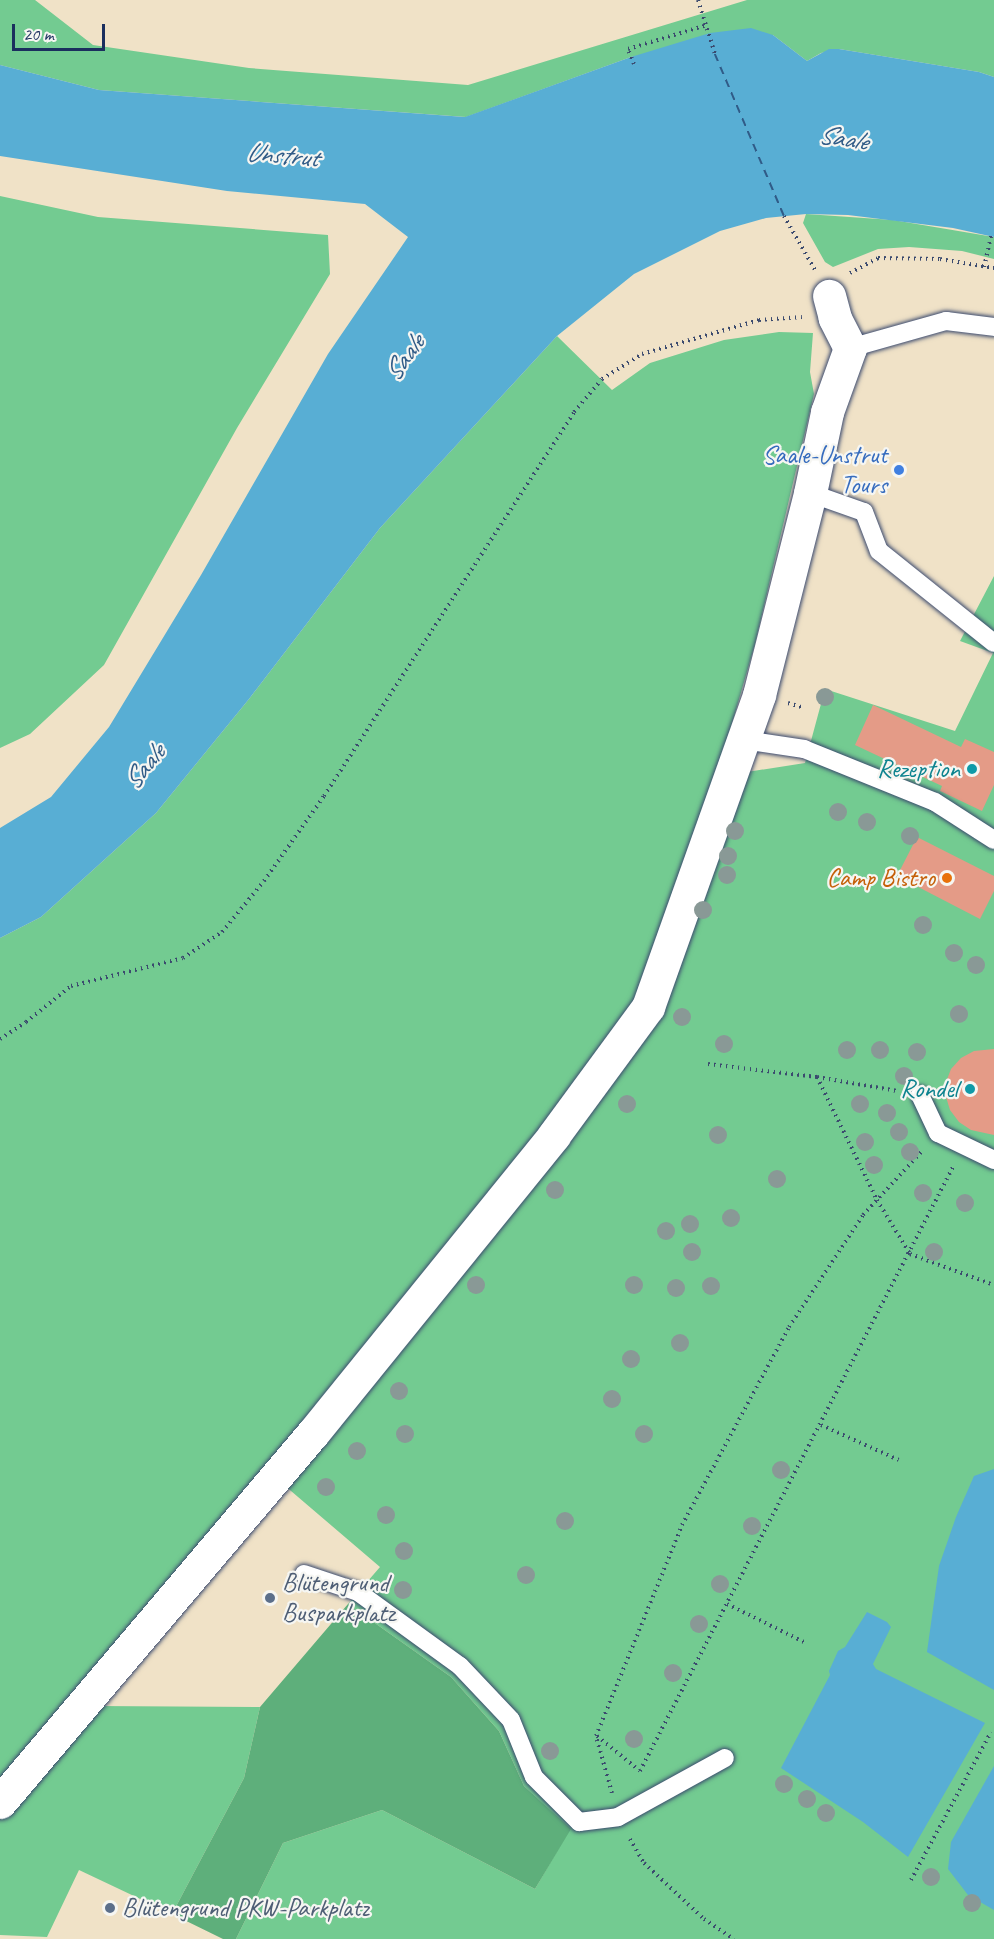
<!DOCTYPE html>
<meta charset="utf-8">
<style>
body{margin:0}
#map{position:relative;width:994px;height:1939px;overflow:hidden;background:#f0e2c7;font-family:Caveat,sans-serif}
div>[style]{position:absolute}
.green>*{inset:0;background:#73cb91}
.forest>*{inset:0;background:#5eaf7b}
.water>*{inset:0;background:#58aed4}
.ferry>*{height:1.5px;margin-top:-0.75px;transform-origin:0;background:repeating-linear-gradient(90deg,#305b87 0 8px,transparent 0 14px)}
.building>*{inset:0;background:#e49b87}
.path>*{height:4px;margin-top:-2px;transform-origin:0;background:repeating-linear-gradient(90deg,#3b4a6e 0 1.5px,transparent 0 6px)}
.roads{filter:drop-shadow(0 0 2px #3b4a6e) drop-shadow(0 0 2px #3b4a6e)}
.service>*{height:18px;margin:-9px;padding:0 9px;transform-origin:9px;border-radius:9px;background:#fff}
.minor>*{height:33px;margin:-16.5px;padding:0 16.5px;transform-origin:16.5px;border-radius:16.5px;background:#fff}
.trees>*{width:18px;height:18px;margin:-9px;border-radius:50%;background:#899996}
.dots>*{width:16px;height:16px;translate:-50% -50%;box-sizing:border-box;border:3px solid #f6f6f2;border-radius:50%}
span{translate:-50% -50%;white-space:nowrap;text-align:center;line-height:1.15;-webkit-text-stroke:4.5px #f6f6f2;paint-order:stroke}
.shop-label{font-size:26px;color:#366cbe}
.right{translate:-100% -50%;text-align:right}
.culture-label{font-size:26px;color:#0d838f}
.food-label{font-size:26px;color:#c56008}
.service-label{font-size:26px;color:#4e5e75}
.left{translate:0 -50%;text-align:left}
.water-label{font-size:27px;color:#305b87;font-style:italic}
.scale{position:absolute;left:12px;top:24px;width:93px;height:27px;box-sizing:border-box;border:3px solid #1b2f5e;border-top:0;padding-left:8px;font-size:18px;line-height:21px;white-space:nowrap;color:#1b2f5e;-webkit-text-stroke:4px #f6f6f2;paint-order:stroke}
</style>
<div id="map">
<div class="green">
<div style="clip-path:polygon(0 0,35px 0,93px 45px,249px 68px,468px 85px,747px 0,994px 0,994px 77px,979px 72px,839px 49px,821px 53px,807px 61px,773px 35px,631px 57px,466px 117px,99px 90px,0 65px)"></div>
<div style="clip-path:polygon(0 196px,98px 217px,328px 235px,330px 274px,237px 428px,104px 665px,30px 734px,0 748px)"></div>
<div style="clip-path:polygon(806px 214px,893px 220px,994px 237px,994px 259px,962px 251px,909px 247px,878px 249px,833px 267px,825px 262px,803px 223px)"></div>
<div style="clip-path:polygon(779px 332px,813px 333px,810px 372px,814px 394px,755px 644px,722px 758px,747px 772px,805px 763px,825px 689px,955px 731px,993px 653px,960px 641px,994px 576px,994px 1939px,236px 1939px,283px 1843px,382px 1810px,535px 1889px,570px 1829px,524px 1786px,499px 1731px,451px 1677px,348px 1604px,380px 1567px,284px 1485px,96px 1706px,260px 1707px,244px 1778px,172px 1914px,79px 1870px,47px 1937px,0 1935px,0 938px,41px 917px,156px 813px,249px 699px,380px 528px,557px 336px,612px 390px,650px 363px,724px 340px)"></div>
</div>
<div class="forest">
<div style="clip-path:polygon(348px 1604px,451px 1677px,499px 1731px,524px 1786px,571px 1829px,535px 1889px,382px 1810px,283px 1843px,236px 1939px,223px 1939px,172px 1914px,244px 1778px,260px 1707px)"></div>
</div>
<div class="water">
<div style="clip-path:polygon(751px 28px,773px 35px,807px 61px,829px 49px,839px 49px,979px 72px,994px 77px,994px 237px,953px 228px,848px 215px,806px 214px,766px 218px,720px 231px,634px 274px,557px 336px,380px 528px,249px 699px,156px 813px,41px 917px,0 938px,0 828px,51px 797px,109px 727px,201px 575px,328px 354px,408px 237px,365px 204px,227px 191px,0 156px,0 65px,99px 90px,465px 117px,631px 57px,710px 33px)"></div>
<div style="clip-path:polygon(994px 1469px,994px 1690px,927px 1652px,939px 1566px,956px 1517px,974px 1476px)"></div>
<div style="clip-path:polygon(867px 1612px,887px 1622px,891px 1627px,873px 1664px,876px 1669px,985px 1723px,908px 1857px,863px 1822px,781px 1768px,830px 1675px,829px 1671px,838px 1651px,845px 1647px)"></div>
<div style="clip-path:polygon(994px 1766px,994px 1910px,968px 1895px,948px 1869px,951px 1842px)"></div>
</div>
<div class="ferry">
<div style="left:715px;top:54px;width:176px;rotate:66.9deg"></div>
</div>
<div class="building">
<div style="clip-path:polygon(873px 705px,961px 747px,965px 739px,994px 752px,994px 785px,982px 811px,940px 791px,942px 786px,855px 745px)"></div>
<div style="clip-path:polygon(917px 837px,994px 876px,994px 891px,980px 919px,897px 876px)"></div>
<div style="clip-path:polygon(994px 1049px,994px 1135px,971px 1130px,959px 1122px,950px 1110px,946px 1097px,946px 1082px,951px 1069px,961px 1058px,974px 1051px)"></div>
</div>
<div class="path">
<div style="left:698px;top:0;width:57px;rotate:72.5deg"></div>
<div style="left:634px;top:64px;width:16px;rotate:-112deg"></div>
<div style="left:628px;top:49px;width:83px;rotate:-16.9deg"></div>
<div style="left:784px;top:216px;width:62px;rotate:60.1deg"></div>
<div style="left:984px;top:267px;width:32px;rotate:-77deg"></div>
<div style="left:850px;top:273px;width:32px;rotate:-28deg"></div>
<div style="left:878px;top:258px;width:62px;rotate:0.9deg"></div>
<div style="left:940px;top:259px;width:55px;rotate:9.5deg"></div>
<div style="left:788px;top:703px;width:14px;rotate:17deg"></div>
<div style="left:0;top:1039px;width:31px;rotate:-33deg"></div>
<div style="left:26px;top:1022px;width:58px;rotate:-38.7deg"></div>
<div style="left:71px;top:986px;width:115px;rotate:-14deg"></div>
<div style="left:183px;top:958px;width:47px;rotate:-33.7deg"></div>
<div style="left:222px;top:932px;width:66px;rotate:-50.5deg"></div>
<div style="left:264px;top:881px;width:104px;rotate:-54.8deg"></div>
<div style="left:324px;top:796px;width:458px;rotate:-56.9deg"></div>
<div style="left:574px;top:412px;width:43px;rotate:-49.7deg"></div>
<div style="left:602px;top:379px;width:47px;rotate:-32deg"></div>
<div style="left:642px;top:354px;width:122px;rotate:-16.2deg"></div>
<div style="left:759px;top:320px;width:43px;rotate:-4deg"></div>
<div style="left:708px;top:1064px;width:110px;rotate:6.8deg"></div>
<div style="left:817px;top:1077px;width:82px;rotate:9.8deg"></div>
<div style="left:817px;top:1077px;width:137px;rotate:64deg"></div>
<div style="left:877px;top:1200px;width:63px;rotate:58.6deg"></div>
<div style="left:910px;top:1254px;width:90px;rotate:20.3deg"></div>
<div style="left:821px;top:1425px;width:85px;rotate:24.2deg"></div>
<div style="left:727px;top:1604px;width:88px;rotate:26.3deg"></div>
<div style="left:597px;top:1736px;width:55px;rotate:39.1deg"></div>
<div style="left:640px;top:1771px;width:680px;rotate:-62.61deg"></div>
<div style="left:612px;top:1793px;width:59px;rotate:-105.7deg"></div>
<div style="left:596px;top:1736px;width:228px;rotate:-67.8deg"></div>
<div style="left:682px;top:1525px;width:225px;rotate:-61.6deg"></div>
<div style="left:789px;top:1327px;width:134px;rotate:-56.5deg"></div>
<div style="left:863px;top:1215px;width:87px;rotate:-47.3deg"></div>
<div style="left:630px;top:1839px;width:28px;rotate:60deg"></div>
<div style="left:644px;top:1863px;width:82px;rotate:43deg"></div>
<div style="left:704px;top:1919px;width:36px;rotate:34deg"></div>
<div style="left:911px;top:1880px;width:168px;rotate:-61.6deg"></div>
</div>
<div class="roads">
<div class="service">
<div style="left:850px;top:348px;width:100px;rotate:-15.7deg"></div>
<div style="left:946px;top:321px;width:48px;rotate:7.1deg"></div>
<div style="left:810px;top:493px;width:57px;rotate:19.4deg"></div>
<div style="left:864px;top:512px;width:42px;rotate:69deg"></div>
<div style="left:879px;top:551px;width:147px;rotate:38.7deg"></div>
<div style="left:744px;top:740px;width:61px;rotate:8.5deg"></div>
<div style="left:804px;top:749px;width:141px;rotate:22deg"></div>
<div style="left:935px;top:802px;width:70px;rotate:32.8deg"></div>
<div style="left:920px;top:1095px;width:42px;rotate:64.7deg"></div>
<div style="left:938px;top:1133px;width:62px;rotate:25.7deg"></div>
<div style="left:304px;top:1574px;width:57px;rotate:18.4deg"></div>
<div style="left:358px;top:1592px;width:126px;rotate:36deg"></div>
<div style="left:460px;top:1666px;width:74px;rotate:46.6deg"></div>
<div style="left:511px;top:1720px;width:61px;rotate:68deg"></div>
<div style="left:534px;top:1777px;width:64px;rotate:45deg"></div>
<div style="left:579px;top:1822px;width:39px;rotate:-7deg"></div>
<div style="left:618px;top:1817px;width:122px;rotate:-28.9deg"></div>
</div>
<div class="minor">
<div style="left:0;top:1802px;width:484px;rotate:-49.7deg"></div>
<div style="left:313px;top:1433px;width:383px;rotate:-51deg"></div>
<div style="left:554px;top:1135px;width:159px;rotate:-53.7deg"></div>
<div style="left:648px;top:1007px;width:331px;rotate:-70.4deg"></div>
<div style="left:759px;top:695px;width:208px;rotate:-75.8deg"></div>
<div style="left:810px;top:493px;width:83px;rotate:-78.1deg"></div>
<div style="left:827px;top:412px;width:68px;rotate:-70.2deg"></div>
<div style="left:850px;top:348px;width:34px;rotate:-117deg"></div>
<div style="left:835px;top:318px;width:23px;rotate:-105deg"></div>
</div>
</div>
<div class="trees">
<div style="left:825px;top:697px"></div>
<div style="left:838px;top:812px"></div>
<div style="left:867px;top:822px"></div>
<div style="left:735px;top:831px"></div>
<div style="left:910px;top:836px"></div>
<div style="left:728px;top:856px"></div>
<div style="left:727px;top:875px"></div>
<div style="left:703px;top:910px"></div>
<div style="left:923px;top:925px"></div>
<div style="left:954px;top:953px"></div>
<div style="left:976px;top:965px"></div>
<div style="left:959px;top:1014px"></div>
<div style="left:682px;top:1017px"></div>
<div style="left:724px;top:1044px"></div>
<div style="left:847px;top:1050px"></div>
<div style="left:880px;top:1050px"></div>
<div style="left:917px;top:1052px"></div>
<div style="left:904px;top:1076px"></div>
<div style="left:627px;top:1104px"></div>
<div style="left:860px;top:1104px"></div>
<div style="left:887px;top:1113px"></div>
<div style="left:899px;top:1132px"></div>
<div style="left:718px;top:1135px"></div>
<div style="left:865px;top:1142px"></div>
<div style="left:910px;top:1152px"></div>
<div style="left:874px;top:1165px"></div>
<div style="left:777px;top:1179px"></div>
<div style="left:555px;top:1190px"></div>
<div style="left:923px;top:1193px"></div>
<div style="left:965px;top:1203px"></div>
<div style="left:731px;top:1218px"></div>
<div style="left:690px;top:1224px"></div>
<div style="left:666px;top:1231px"></div>
<div style="left:692px;top:1252px"></div>
<div style="left:934px;top:1252px"></div>
<div style="left:476px;top:1285px"></div>
<div style="left:634px;top:1285px"></div>
<div style="left:711px;top:1286px"></div>
<div style="left:676px;top:1288px"></div>
<div style="left:680px;top:1343px"></div>
<div style="left:631px;top:1359px"></div>
<div style="left:399px;top:1391px"></div>
<div style="left:612px;top:1399px"></div>
<div style="left:405px;top:1434px"></div>
<div style="left:644px;top:1434px"></div>
<div style="left:357px;top:1451px"></div>
<div style="left:781px;top:1470px"></div>
<div style="left:326px;top:1487px"></div>
<div style="left:386px;top:1515px"></div>
<div style="left:565px;top:1521px"></div>
<div style="left:752px;top:1526px"></div>
<div style="left:404px;top:1551px"></div>
<div style="left:526px;top:1575px"></div>
<div style="left:720px;top:1584px"></div>
<div style="left:403px;top:1590px"></div>
<div style="left:699px;top:1624px"></div>
<div style="left:673px;top:1673px"></div>
<div style="left:634px;top:1739px"></div>
<div style="left:550px;top:1751px"></div>
<div style="left:784px;top:1784px"></div>
<div style="left:807px;top:1799px"></div>
<div style="left:826px;top:1813px"></div>
<div style="left:931px;top:1877px"></div>
<div style="left:972px;top:1903px"></div>
</div>
<div class="dots">
<div style="left:899px;top:470px;background:#3f7fe0"></div>
<div style="left:972px;top:769px;background:#0f9aa8"></div>
<div style="left:947px;top:878px;background:#e8710a"></div>
<div style="left:970px;top:1089px;background:#0f9aa8"></div>
<div style="left:270px;top:1598px;background:#5c6f8a"></div>
<div style="left:110px;top:1908px;background:#5c6f8a"></div>
</div>
<div class="shop-label">
<span class="right" style="left:887px;top:470px">Saale-Unstrut<br>Tours</span>
</div>
<div class="culture-label">
<span class="right" style="left:960px;top:769px">Rezeption</span>
<span class="right" style="left:958px;top:1089px">Rondel</span>
</div>
<div class="food-label">
<span class="right" style="left:935px;top:878px">Camp Bistro</span>
</div>
<div class="service-label">
<span class="left" style="left:282px;top:1598px">Blütengrund<br>Busparkplatz</span>
<span class="left" style="left:122px;top:1908px">Blütengrund PKW-Parkplatz</span>
</div>
<div class="water-label">
<span style="left:843px;top:138px;rotate:9deg">Saale</span>
<span style="left:282px;top:155px;rotate:5deg">Unstrut</span>
<span style="left:404px;top:358px;rotate:-54deg">Saale</span>
<span style="left:144px;top:767px;rotate:-51deg">Saale</span>
</div>
<div class="scale">20 m</div>
</div>
